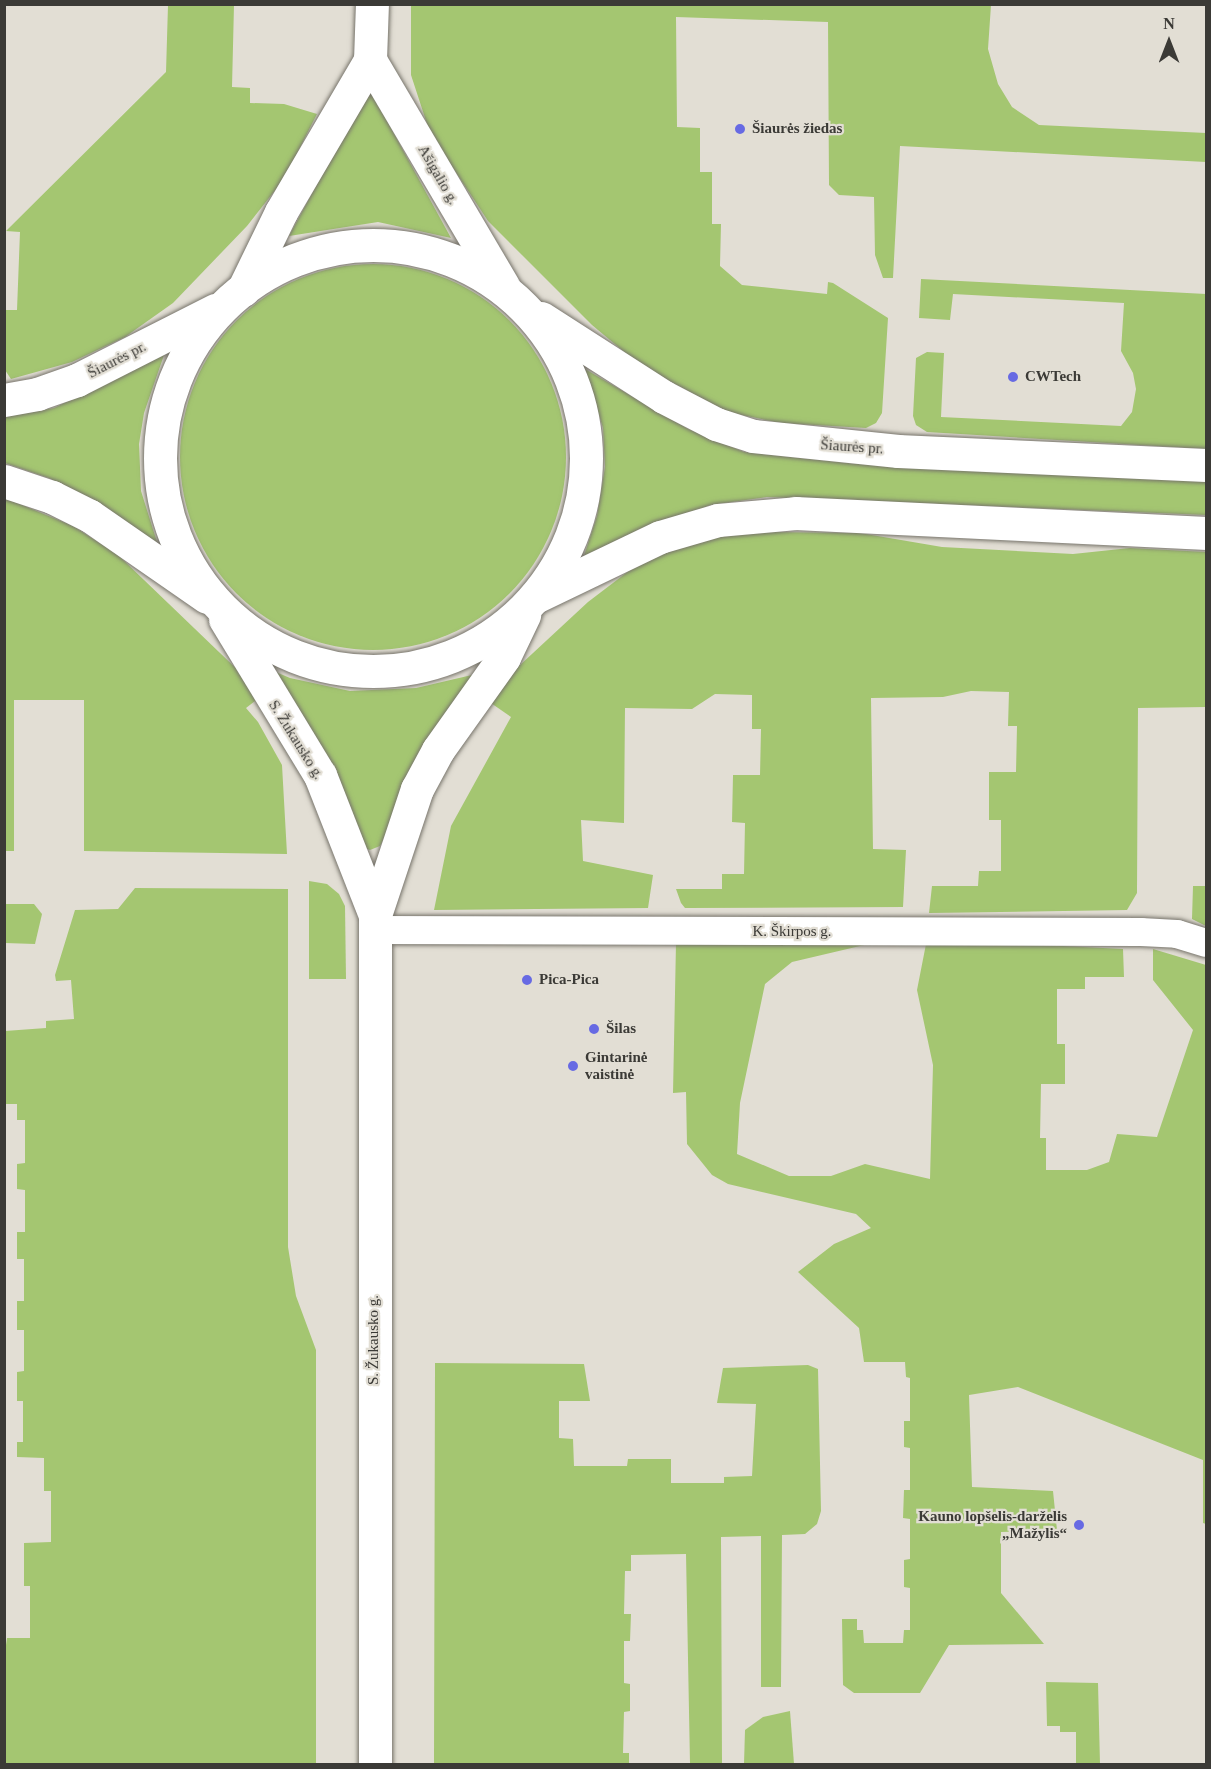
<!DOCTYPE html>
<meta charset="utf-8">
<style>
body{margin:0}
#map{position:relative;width:1211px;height:1769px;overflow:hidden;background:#e2ded4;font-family:Georgia,serif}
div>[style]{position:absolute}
.green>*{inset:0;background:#a4c671}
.round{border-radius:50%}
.roads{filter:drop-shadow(0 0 2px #77746b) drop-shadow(0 0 2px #77746b)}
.street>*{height:28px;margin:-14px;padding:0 14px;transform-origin:14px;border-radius:14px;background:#fff}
.secondary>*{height:33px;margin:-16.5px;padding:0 16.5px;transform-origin:16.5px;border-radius:16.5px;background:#fff}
.secondary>.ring{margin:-16.5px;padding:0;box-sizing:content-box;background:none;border:33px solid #fff;border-radius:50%}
.dots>*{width:16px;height:16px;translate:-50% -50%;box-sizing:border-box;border:3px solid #e2ded4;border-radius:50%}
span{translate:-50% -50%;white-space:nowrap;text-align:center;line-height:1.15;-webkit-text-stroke:4.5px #e2ded4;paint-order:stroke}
.poi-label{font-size:15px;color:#3b3a36;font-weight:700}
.left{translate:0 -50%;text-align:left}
.right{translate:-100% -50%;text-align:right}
.street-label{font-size:15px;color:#3b3a36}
.frame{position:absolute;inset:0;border:6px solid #3b3a36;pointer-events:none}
.north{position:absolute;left:1139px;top:12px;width:60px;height:60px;-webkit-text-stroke:4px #e2ded4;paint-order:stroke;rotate:0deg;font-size:16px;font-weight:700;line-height:24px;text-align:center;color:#3b3a36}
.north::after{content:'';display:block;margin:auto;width:21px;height:27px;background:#3b3a36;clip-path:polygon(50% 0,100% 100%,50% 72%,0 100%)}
</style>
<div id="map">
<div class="green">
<div style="clip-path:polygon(168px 5px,234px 5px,232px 87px,250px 88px,250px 103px,284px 104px,317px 114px,284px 179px,247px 226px,173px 303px,125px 337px,72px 362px,11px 379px,5px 370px,5px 310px,17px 310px,20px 232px,6px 231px,166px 72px)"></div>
<div style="clip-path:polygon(411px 5px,991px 5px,988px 49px,998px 84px,1012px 107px,1039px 125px,1206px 133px,1206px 162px,900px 146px,893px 278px,883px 278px,875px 255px,874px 197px,839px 195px,829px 185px,828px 22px,676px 17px,677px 127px,700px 128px,700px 172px,712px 172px,712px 224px,721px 224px,720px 266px,742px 285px,827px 294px,828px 282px,833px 283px,888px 318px,882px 413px,876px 423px,866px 428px,781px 423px,727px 412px,640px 365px,592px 325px,488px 221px,430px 133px,411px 75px)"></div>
<div style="clip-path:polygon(369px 88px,451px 238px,378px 222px,289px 236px)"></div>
<div class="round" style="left:180px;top:264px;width:386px;height:386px"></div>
<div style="clip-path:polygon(921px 279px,1206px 294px,1206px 449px,927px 432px,916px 425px,913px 416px,916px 358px,927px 352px,944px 353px,941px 417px,1121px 426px,1132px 412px,1136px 389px,1133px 373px,1121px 351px,1124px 303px,953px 294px,950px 320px,919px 318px)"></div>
<div style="clip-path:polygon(164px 355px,144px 413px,139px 444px,141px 491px,157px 542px,49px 478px,5px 463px,5px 417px,54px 408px)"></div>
<div style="clip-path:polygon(585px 369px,688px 429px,744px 452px,857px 464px,1206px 481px,1206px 515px,767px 497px,710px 505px,581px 565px,597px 516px,605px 467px,603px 428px)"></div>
<div style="clip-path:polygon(5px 498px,73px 526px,118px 555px,245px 677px,259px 698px,246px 708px,258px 722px,282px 765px,287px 854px,84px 851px,84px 700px,14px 700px,14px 851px,5px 851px)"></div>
<div style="clip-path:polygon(769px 532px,860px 533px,942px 547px,1073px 554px,1130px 548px,1206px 552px,1206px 707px,1138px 708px,1137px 893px,1127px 910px,929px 913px,932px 886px,978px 886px,979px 871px,1001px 871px,1001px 820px,989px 820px,989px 772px,1016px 772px,1017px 726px,1008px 726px,1009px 692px,971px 691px,943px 697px,871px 698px,873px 849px,906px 850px,903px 907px,685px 908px,681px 903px,676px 889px,722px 889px,722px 874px,744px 874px,745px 823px,732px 822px,733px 775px,760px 775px,761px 729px,752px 729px,752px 695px,715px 694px,692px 709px,625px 708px,624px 823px,581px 820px,583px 861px,653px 875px,648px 908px,434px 910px,451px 826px,511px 717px,488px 701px,519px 666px,588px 602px,630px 570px,665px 553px,717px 536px)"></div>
<div style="clip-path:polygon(259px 665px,290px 678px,350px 691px,416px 688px,472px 675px,380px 846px,370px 850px,359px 846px)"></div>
<div style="clip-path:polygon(309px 881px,327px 884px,339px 894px,345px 906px,346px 979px,309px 979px)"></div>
<div style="clip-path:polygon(1193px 886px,1206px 886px,1206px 926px,1192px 919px)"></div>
<div style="clip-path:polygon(135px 888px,288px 889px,288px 1247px,296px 1296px,316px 1350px,316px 1764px,5px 1764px,5px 1652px,7px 1638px,30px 1638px,30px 1586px,24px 1586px,24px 1543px,51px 1542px,51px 1491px,44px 1491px,44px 1458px,17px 1457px,17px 1442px,23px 1442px,23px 1401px,17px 1401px,17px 1372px,24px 1371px,24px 1330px,17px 1330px,17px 1301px,24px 1301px,24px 1259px,17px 1259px,17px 1232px,25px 1232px,25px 1190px,17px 1189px,17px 1164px,25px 1163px,25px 1120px,17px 1120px,17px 1104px,5px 1104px,5px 1031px,46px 1028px,46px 1021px,74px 1019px,71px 980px,56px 981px,55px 975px,75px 910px,118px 909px)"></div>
<div style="clip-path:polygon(5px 904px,34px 904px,42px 914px,35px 944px,5px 943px)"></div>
<div style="clip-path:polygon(877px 942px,792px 962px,765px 984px,740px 1103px,737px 1154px,789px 1176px,831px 1176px,865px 1164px,930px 1179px,933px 1065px,917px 990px,926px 944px,1043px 945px,1123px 949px,1124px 977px,1085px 977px,1085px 989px,1057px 989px,1057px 1044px,1065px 1044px,1065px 1084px,1041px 1084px,1040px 1138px,1046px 1138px,1046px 1170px,1087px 1170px,1109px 1162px,1117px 1134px,1157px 1137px,1193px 1030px,1153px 980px,1153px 949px,1206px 965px,1206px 1524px,1203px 1523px,1203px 1460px,1018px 1387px,969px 1395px,972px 1487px,1053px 1491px,1057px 1530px,1001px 1532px,1001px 1593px,1044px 1644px,949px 1645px,920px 1693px,854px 1693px,843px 1685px,842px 1619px,857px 1619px,857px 1630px,863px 1630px,864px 1643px,903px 1643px,904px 1630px,910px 1630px,910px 1588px,904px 1587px,904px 1560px,910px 1559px,910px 1519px,903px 1518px,904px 1490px,910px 1490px,910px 1448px,904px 1447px,904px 1421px,910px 1421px,910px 1378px,906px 1377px,905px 1362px,864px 1362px,859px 1328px,798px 1272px,834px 1244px,871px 1228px,856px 1214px,728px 1184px,712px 1175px,687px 1144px,686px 1092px,673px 1093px,676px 943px)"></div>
<div style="clip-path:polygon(435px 1363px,584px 1364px,590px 1401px,559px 1401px,559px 1438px,573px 1439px,574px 1466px,627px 1466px,628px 1459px,671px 1459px,671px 1483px,724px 1483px,724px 1477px,752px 1476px,756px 1404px,717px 1403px,723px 1368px,808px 1365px,818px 1369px,821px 1511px,817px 1524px,805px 1534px,782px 1535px,781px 1687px,761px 1687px,761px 1536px,721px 1537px,722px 1764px,690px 1764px,686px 1554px,631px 1555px,631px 1571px,625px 1571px,624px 1614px,631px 1614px,630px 1641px,624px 1641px,624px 1683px,630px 1684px,630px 1711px,624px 1712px,623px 1753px,629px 1753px,629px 1764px,434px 1764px)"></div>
<div style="clip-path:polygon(1046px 1682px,1098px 1683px,1100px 1764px,1076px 1764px,1076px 1732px,1060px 1732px,1060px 1726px,1047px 1726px)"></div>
<div style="clip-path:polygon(790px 1711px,794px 1764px,744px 1764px,745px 1730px,763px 1717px)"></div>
</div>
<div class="roads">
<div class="street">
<div style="left:375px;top:930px;width:766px;rotate:0.15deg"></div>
<div style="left:1141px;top:932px;width:36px;rotate:3deg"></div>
<div style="left:1177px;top:934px;width:30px;rotate:17deg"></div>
</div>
<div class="secondary">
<div style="left:370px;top:60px;width:262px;rotate:59.5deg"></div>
<div class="ring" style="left:160px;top:245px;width:393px;height:393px"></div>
<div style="left:243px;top:290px;width:87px;rotate:-64deg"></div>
<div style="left:281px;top:212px;width:176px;rotate:-59.6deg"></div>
<div style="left:370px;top:60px;width:56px;rotate:-88deg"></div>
<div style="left:541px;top:318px;width:146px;rotate:32.7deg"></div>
<div style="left:664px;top:397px;width:59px;rotate:27.4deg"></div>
<div style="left:716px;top:424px;width:39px;rotate:18deg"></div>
<div style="left:753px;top:436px;width:146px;rotate:5.9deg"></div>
<div style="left:898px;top:451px;width:308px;rotate:2.6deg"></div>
<div style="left:4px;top:400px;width:34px;rotate:-10deg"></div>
<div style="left:37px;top:394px;width:42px;rotate:-19.3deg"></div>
<div style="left:77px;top:380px;width:155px;rotate:-26.9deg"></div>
<div style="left:4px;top:481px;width:51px;rotate:18.4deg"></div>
<div style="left:52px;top:497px;width:42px;rotate:26.6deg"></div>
<div style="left:90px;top:516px;width:142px;rotate:34.7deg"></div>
<div style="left:537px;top:596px;width:136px;rotate:-25.6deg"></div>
<div style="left:660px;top:537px;width:60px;rotate:-16.3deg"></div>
<div style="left:718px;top:520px;width:78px;rotate:-5.1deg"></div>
<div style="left:796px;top:513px;width:410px;rotate:2.8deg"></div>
<div style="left:225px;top:619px;width:183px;rotate:58.7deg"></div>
<div style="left:320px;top:775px;width:150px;rotate:68.6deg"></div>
<div style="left:375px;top:1764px;width:849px;rotate:-90deg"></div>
<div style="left:375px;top:915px;width:133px;rotate:-71.6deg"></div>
<div style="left:417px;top:789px;width:44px;rotate:-61.7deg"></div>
<div style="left:438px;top:750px;width:114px;rotate:-54.6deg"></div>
<div style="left:504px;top:657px;width:47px;rotate:-64.5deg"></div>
</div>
</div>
<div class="dots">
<div style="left:740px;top:129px;background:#676ae3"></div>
<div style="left:1013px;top:377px;background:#676ae3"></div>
<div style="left:527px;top:980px;background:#676ae3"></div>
<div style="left:594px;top:1029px;background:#676ae3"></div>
<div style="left:573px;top:1066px;background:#676ae3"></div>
<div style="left:1079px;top:1525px;background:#676ae3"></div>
</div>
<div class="poi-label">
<span class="left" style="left:752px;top:129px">Šiaurės žiedas</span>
<span class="left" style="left:1025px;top:377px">CWTech</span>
<span class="left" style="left:539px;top:980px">Pica-Pica</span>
<span class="left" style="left:606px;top:1029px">Šilas</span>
<span class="left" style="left:585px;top:1066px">Gintarinė<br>vaistinė</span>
<span class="right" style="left:1067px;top:1525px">Kauno lopšelis-darželis<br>„Mažylis“</span>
</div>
<div class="street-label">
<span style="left:438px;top:175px;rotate:60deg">Ašigalio g.</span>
<span style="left:117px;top:360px;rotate:-27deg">Šiaurės pr.</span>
<span style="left:852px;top:447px;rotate:4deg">Šiaurės pr.</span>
<span style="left:296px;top:740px;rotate:58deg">S. Žukausko g.</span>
<span style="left:792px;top:932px">K. Škirpos g.</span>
<span style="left:374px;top:1340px;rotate:-90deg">S. Žukausko g.</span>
</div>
<div class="frame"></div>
<div class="north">N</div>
</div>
